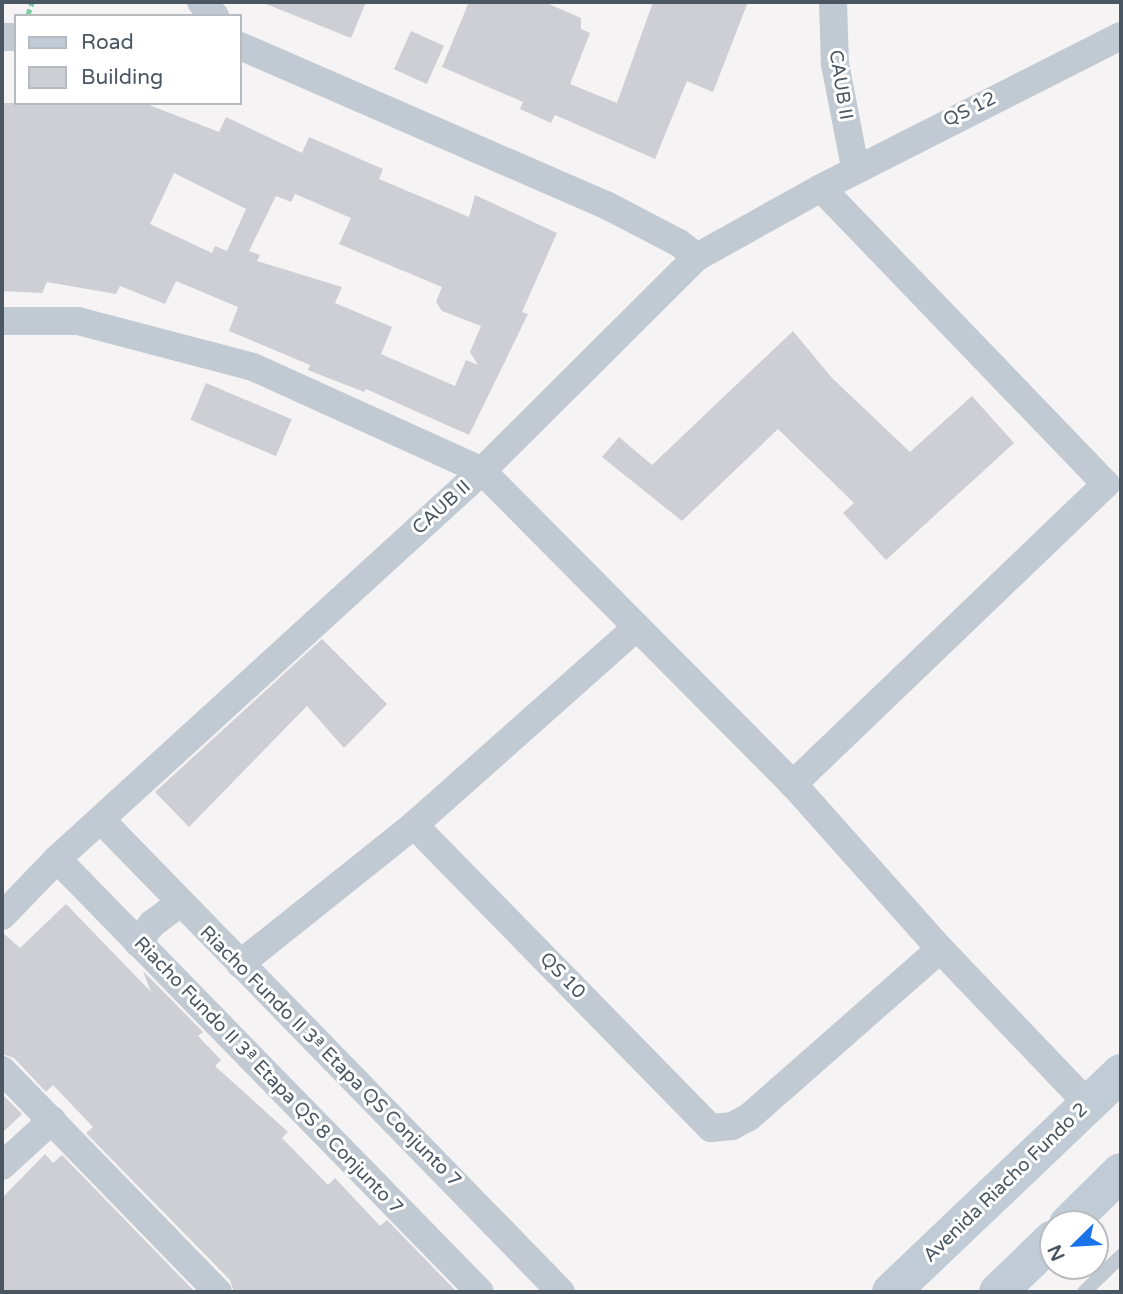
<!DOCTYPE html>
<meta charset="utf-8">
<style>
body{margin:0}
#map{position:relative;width:1123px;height:1294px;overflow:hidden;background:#f5f3f3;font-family:"Varela Round",sans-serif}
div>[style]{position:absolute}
.building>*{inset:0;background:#cdcfd5;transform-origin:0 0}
.path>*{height:4.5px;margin-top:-2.25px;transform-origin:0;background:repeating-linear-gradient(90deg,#7ad0a6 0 5px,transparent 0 8.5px)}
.lane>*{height:14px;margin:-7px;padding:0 7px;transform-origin:7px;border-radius:7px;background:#c1cad2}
.street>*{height:28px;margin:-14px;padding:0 14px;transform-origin:14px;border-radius:14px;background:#c1cad2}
.secondary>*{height:38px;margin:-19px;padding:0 19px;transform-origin:19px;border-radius:19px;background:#c1cbd6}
span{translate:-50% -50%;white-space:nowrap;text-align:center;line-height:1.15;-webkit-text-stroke:6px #fff;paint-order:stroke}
.street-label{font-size:19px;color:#4a5661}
.frame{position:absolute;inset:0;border:4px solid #4a5661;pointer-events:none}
.legend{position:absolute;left:14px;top:14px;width:228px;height:91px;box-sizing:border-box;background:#fff;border:2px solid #b7bbc0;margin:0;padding:9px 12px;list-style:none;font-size:21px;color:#4a5661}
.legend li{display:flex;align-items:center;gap:14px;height:35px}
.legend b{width:35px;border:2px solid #b7bbc0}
.north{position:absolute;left:1039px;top:1210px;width:70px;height:70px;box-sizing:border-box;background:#fff;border:2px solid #b7bbc0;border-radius:50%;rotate:246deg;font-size:19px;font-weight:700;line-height:28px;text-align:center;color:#4a5661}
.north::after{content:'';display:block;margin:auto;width:24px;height:32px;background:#1a73e8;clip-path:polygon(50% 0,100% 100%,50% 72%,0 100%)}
</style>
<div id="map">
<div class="building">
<div style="clip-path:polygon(261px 2px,366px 2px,351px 38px)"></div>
<div style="clip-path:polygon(469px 2px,544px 2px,581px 18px,581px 29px,590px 33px,570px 84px,617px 103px,653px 2px,748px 2px,713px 92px,687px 81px,655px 159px,555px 115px,551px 123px,520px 109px,523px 102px,442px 67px)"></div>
<div style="left:411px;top:31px;width:36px;height:42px;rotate:24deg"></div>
<div style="clip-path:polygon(evenodd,2px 103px,144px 103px,219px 132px,226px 117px,302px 153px,309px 137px,383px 169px,379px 179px,469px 217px,475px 195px,557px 233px,522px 312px,528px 314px,469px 435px,366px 389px,364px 392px,308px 370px,310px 365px,229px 331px,238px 307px,176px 281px,165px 304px,120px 286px,116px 294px,47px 282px,42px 293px,2px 291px,2px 103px,174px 173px,246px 209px,227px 251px,215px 246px,212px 253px,150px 224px,174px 173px,2px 103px,295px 194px,351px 218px,339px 244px,442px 287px,436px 302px,442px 311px,481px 326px,470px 352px,478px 365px,466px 360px,455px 386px,381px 354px,392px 327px,335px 303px,342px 287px,257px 261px,260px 255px,249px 251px,276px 196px,291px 202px,295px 194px)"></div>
<div style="clip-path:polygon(793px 331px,832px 378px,910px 452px,972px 396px,1014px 443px,886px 560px,843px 513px,854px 503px,778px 429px,682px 521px,602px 457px,619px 437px,652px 465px)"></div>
<div style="left:206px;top:383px;width:93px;height:40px;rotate:23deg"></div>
<div style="clip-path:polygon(322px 639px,387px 704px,344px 748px,307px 706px,189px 827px,155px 792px)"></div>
<div style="clip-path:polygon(66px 904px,151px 992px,143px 971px,203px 1032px,198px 1036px,221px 1060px,215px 1066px,288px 1132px,282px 1138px,328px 1185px,335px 1178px,380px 1226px,387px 1220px,457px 1292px,234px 1292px,230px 1280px,86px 1133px,93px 1127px,53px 1085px,46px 1092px,14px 1058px,2px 1054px,2px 932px,20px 948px)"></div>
<div style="clip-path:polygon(2px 1094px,22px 1114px,2px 1133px)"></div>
<div style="clip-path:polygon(45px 1154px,53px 1163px,62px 1155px,195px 1292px,2px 1292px,2px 1198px)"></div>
</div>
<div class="path">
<div style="left:28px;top:14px;width:13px;rotate:-72deg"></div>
</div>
<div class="lane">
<div style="left:1084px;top:1292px;width:52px;rotate:-44.2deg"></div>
</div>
<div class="street">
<div style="left:201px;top:2px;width:20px;rotate:45deg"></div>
<div style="left:833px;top:2px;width:62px;rotate:88.2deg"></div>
<div style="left:835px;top:64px;width:105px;rotate:79deg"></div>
<div style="left:2px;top:37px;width:14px"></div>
<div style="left:240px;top:46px;width:399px;rotate:23.5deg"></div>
<div style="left:606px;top:205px;width:82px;rotate:27.5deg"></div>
<div style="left:679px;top:243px;width:23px;rotate:38deg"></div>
<div style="left:821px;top:188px;width:336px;rotate:-26.9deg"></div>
<div style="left:2px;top:321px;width:76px"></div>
<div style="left:78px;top:321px;width:181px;rotate:14.7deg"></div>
<div style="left:253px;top:367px;width:252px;rotate:24.4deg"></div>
<div style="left:482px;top:471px;width:441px;rotate:45.2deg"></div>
<div style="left:793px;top:784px;width:221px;rotate:48.3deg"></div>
<div style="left:940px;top:949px;width:214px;rotate:46.3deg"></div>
<div style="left:101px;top:820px;width:659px;rotate:45.74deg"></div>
<div style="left:414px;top:825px;width:424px;rotate:45.6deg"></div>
<div style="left:711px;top:1128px;width:21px;rotate:-5deg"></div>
<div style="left:732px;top:1126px;width:19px;rotate:-28deg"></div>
<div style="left:749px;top:1117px;width:254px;rotate:-41.3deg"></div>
<div style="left:57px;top:859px;width:605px;rotate:45.67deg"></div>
<div style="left:2px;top:916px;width:79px;rotate:-46deg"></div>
<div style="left:57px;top:859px;width:575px;rotate:-42.39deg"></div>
<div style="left:482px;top:471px;width:303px;rotate:-44.9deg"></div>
<div style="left:697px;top:257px;width:142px;rotate:-29.1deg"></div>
<div style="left:821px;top:188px;width:411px;rotate:46.1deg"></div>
<div style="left:1106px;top:484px;width:434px;rotate:136.2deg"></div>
<div style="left:138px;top:943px;width:24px;rotate:-54deg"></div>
<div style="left:152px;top:924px;width:34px;rotate:-37deg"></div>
<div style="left:240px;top:964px;width:223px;rotate:-38.6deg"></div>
<div style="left:414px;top:825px;width:298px;rotate:-41.6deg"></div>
<div style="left:2px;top:1070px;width:310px;rotate:45.8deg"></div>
<div style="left:2px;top:1166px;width:68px;rotate:-42.6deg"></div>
</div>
<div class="secondary">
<div style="left:1068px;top:1224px;width:74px;rotate:-44.5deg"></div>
<div style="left:891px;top:1292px;width:318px;rotate:-43.6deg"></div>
<div style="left:998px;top:1292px;width:76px;rotate:-43.9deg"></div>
</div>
<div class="street-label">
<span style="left:840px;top:85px;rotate:81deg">CAUB II</span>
<span style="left:970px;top:110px;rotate:-26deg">QS 12</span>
<span style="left:442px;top:508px;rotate:-42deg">CAUB II</span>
<span style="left:562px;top:976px;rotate:46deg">QS 10</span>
<span style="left:330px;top:1057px;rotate:45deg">Riacho Fundo II 3ª Etapa QS Conjunto 7</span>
<span style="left:268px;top:1076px;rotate:46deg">Riacho Fundo II 3ª Etapa QS 8 Conjunto 7</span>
<span style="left:1006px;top:1183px;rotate:-44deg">Avenida Riacho Fundo 2</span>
</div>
<div class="frame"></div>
<ul class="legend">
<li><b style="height:9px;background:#c1cbd6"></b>Road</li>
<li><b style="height:19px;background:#cdcfd5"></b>Building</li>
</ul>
<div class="north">N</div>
</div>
